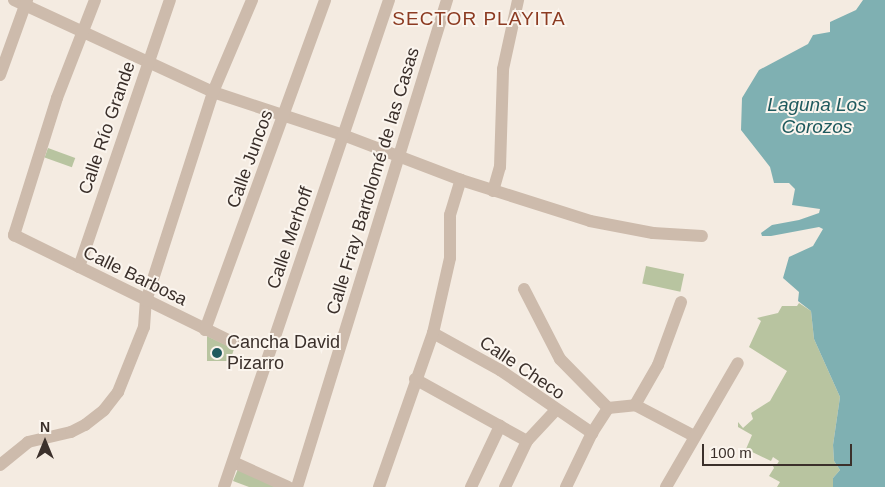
<!DOCTYPE html>
<meta charset="utf-8">
<style>
body{margin:0}
#map{position:relative;width:885px;height:487px;overflow:hidden;background:#f4ebe1;font-family:Helvetica,sans-serif}
div>[style]{position:absolute}
.green>*{inset:0;background:#b8c4a0;transform-origin:0 0}
.water>*{inset:0;background:#7fb0b2}
.minor>*{height:12px;margin:-6px;padding:0 6px;transform-origin:6px;border-radius:6px;background:#cdbbac}
.dots>*{width:14px;height:14px;translate:-50% -50%;box-sizing:border-box;border:2px solid #fbf5ee;border-radius:50%}
span{translate:-50% -50%;white-space:nowrap;text-align:center;line-height:1.15;-webkit-text-stroke:4px #fbf5ee;paint-order:stroke}
.street-label{font-size:18px;color:#3b302b}
.poi-label{font-size:18px;color:#3b302b}
.left{translate:0 -50%;text-align:left}
.neighbourhood-label{font-size:19px;color:#8c3b22;letter-spacing:1px}
.water-label{font-size:19px;color:#1f5a5e;font-style:italic}
.north{position:absolute;left:20px;top:417px;width:50px;height:50px;-webkit-text-stroke:4px #fbf5ee;paint-order:stroke;rotate:0deg;font-size:14px;font-weight:700;line-height:20px;text-align:center;color:#3b302b}
.north::after{content:'';display:block;margin:auto;width:18px;height:22px;background:#3b302b;clip-path:polygon(50% 0,100% 100%,50% 72%,0 100%)}
.scale{position:absolute;left:702px;top:444px;width:150px;height:22px;box-sizing:border-box;border:2px solid #3b302b;border-top:0;padding-left:6px;font-size:15px;line-height:18px;white-space:nowrap;color:#3b302b;-webkit-text-stroke:4px #fbf5ee;paint-order:stroke}
</style>
<div id="map">
<div class="green">
<div style="left:48px;top:148px;width:29px;height:10px;rotate:20deg"></div>
<div style="left:646px;top:266px;width:39px;height:18px;rotate:12deg"></div>
<div style="clip-path:polygon(799px 303px,811px 311px,814px 339px,840px 397px,833px 445px,834px 461px,840px 470px,833px 478px,833px 487px,777px 487px,780px 482px,769px 476px,774px 468px,772px 464px,776px 466px,779px 461px,773px 457px,771px 461px,746px 449px,752px 435px,738px 427px,738px 422px,743px 428px,753px 419px,751px 413px,770px 401px,787px 371px,749px 347px,761px 321px,757px 318px,778px 313px,782px 306px,797px 306px)"></div>
<div style="clip-path:polygon(207px 336px,234px 349px,230px 361px,207px 361px)"></div>
<div style="clip-path:polygon(238px 469px,277px 487px,249px 487px,233px 481px)"></div>
</div>
<div class="water">
<div style="clip-path:polygon(863px 0,885px 0,885px 487px,833px 487px,833px 478px,840px 470px,834px 461px,833px 445px,840px 397px,814px 339px,811px 311px,798px 301px,799px 292px,783px 278px,789px 257px,813px 246px,823px 229px,819px 227px,771px 236px,762px 236px,761px 233px,772px 225px,799px 220px,819px 213px,820px 209px,792px 205px,795px 189px,789px 183px,774px 183px,770px 167px,741px 130px,742px 98px,759px 70px,808px 44px,813px 35px,830px 32px,830px 22px,856px 10px)"></div>
</div>
<div class="minor">
<div style="left:14px;top:0;width:219px;rotate:24.8deg"></div>
<div style="left:213px;top:92px;width:137px;rotate:18.3deg"></div>
<div style="left:343px;top:135px;width:126px;rotate:20.9deg"></div>
<div style="left:461px;top:180px;width:135px;rotate:17.6deg"></div>
<div style="left:590px;top:221px;width:64px;rotate:10.8deg"></div>
<div style="left:653px;top:233px;width:49px;rotate:3.5deg"></div>
<div style="left:95px;top:0;width:105px;rotate:111.2deg"></div>
<div style="left:57px;top:98px;width:144px;rotate:107.4deg"></div>
<div style="left:14px;top:235px;width:245px;rotate:26.1deg"></div>
<div style="left:0;top:75px;width:80px;rotate:-70.2deg"></div>
<div style="left:493px;top:191px;width:25px;rotate:-74deg"></div>
<div style="left:500px;top:167px;width:98px;rotate:-88.2deg"></div>
<div style="left:503px;top:69px;width:71px;rotate:-77.7deg"></div>
<div style="left:79px;top:267px;width:282px;rotate:-71.2deg"></div>
<div style="left:524px;top:289px;width:79px;rotate:62.8deg"></div>
<div style="left:560px;top:359px;width:69px;rotate:45.6deg"></div>
<div style="left:205px;top:330px;width:351px;rotate:-70deg"></div>
<div style="left:433px;top:333px;width:77px;rotate:28.9deg"></div>
<div style="left:500px;top:370px;width:112px;rotate:34.4deg"></div>
<div style="left:415px;top:379px;width:128px;rotate:29deg"></div>
<div style="left:635px;top:405px;width:46px;rotate:-60.1deg"></div>
<div style="left:658px;top:365px;width:67px;rotate:-69.9deg"></div>
<div style="left:233px;top:462px;width:60px;rotate:24.4deg"></div>
<div style="left:0;top:465px;width:36px;rotate:-39deg"></div>
<div style="left:28px;top:442px;width:44px;rotate:-13.1deg"></div>
<div style="left:71px;top:432px;width:16px;rotate:-27deg"></div>
<div style="left:85px;top:425px;width:24px;rotate:-38deg"></div>
<div style="left:104px;top:410px;width:23px;rotate:-52deg"></div>
<div style="left:118px;top:392px;width:70px;rotate:-68.2deg"></div>
<div style="left:144px;top:327px;width:26px;rotate:-86deg"></div>
<div style="left:146px;top:301px;width:219px;rotate:-72.2deg"></div>
<div style="left:213px;top:92px;width:100px;rotate:-67deg"></div>
<div style="left:224px;top:487px;width:514px;rotate:-71.28deg"></div>
<div style="left:297px;top:487px;width:510px;rotate:-72.88deg"></div>
<div style="left:379px;top:487px;width:163px;rotate:-70.7deg"></div>
<div style="left:433px;top:333px;width:77px;rotate:-77.2deg"></div>
<div style="left:450px;top:258px;width:43px;rotate:-90deg"></div>
<div style="left:450px;top:215px;width:37px;rotate:-73deg"></div>
<div style="left:471px;top:487px;width:68px;rotate:-64.6deg"></div>
<div style="left:505px;top:487px;width:51px;rotate:-64.4deg"></div>
<div style="left:527px;top:441px;width:41px;rotate:-47deg"></div>
<div style="left:566px;top:487px;width:60px;rotate:-64.3deg"></div>
<div style="left:592px;top:433px;width:30px;rotate:-57deg"></div>
<div style="left:608px;top:408px;width:27px;rotate:-6deg"></div>
<div style="left:635px;top:405px;width:67px;rotate:27.7deg"></div>
<div style="left:666px;top:487px;width:143px;rotate:-59.9deg"></div>
</div>
<div class="dots">
<div style="left:217px;top:353px;background:#1f5a5e"></div>
</div>
<div class="street-label">
<span style="left:107px;top:128px;rotate:-71deg">Calle Río Grande</span>
<span style="left:250px;top:159px;rotate:-70deg">Calle Juncos</span>
<span style="left:373px;top:181px;rotate:-73deg">Calle Fray Bartolomé de las Casas</span>
<span style="left:290px;top:238px;rotate:-71deg">Calle Merhoff</span>
<span style="left:135px;top:276px;rotate:26deg">Calle Barbosa</span>
<span style="left:522px;top:368px;rotate:34deg">Calle Checo</span>
</div>
<div class="poi-label">
<span class="left" style="left:227px;top:353px">Cancha David<br>Pizarro</span>
</div>
<div class="neighbourhood-label">
<span style="left:479px;top:19px">SECTOR PLAYITA</span>
</div>
<div class="water-label">
<span style="left:817px;top:116px">Laguna Los<br>Corozos</span>
</div>
<div class="north">N</div>
<div class="scale">100 m</div>
</div>
